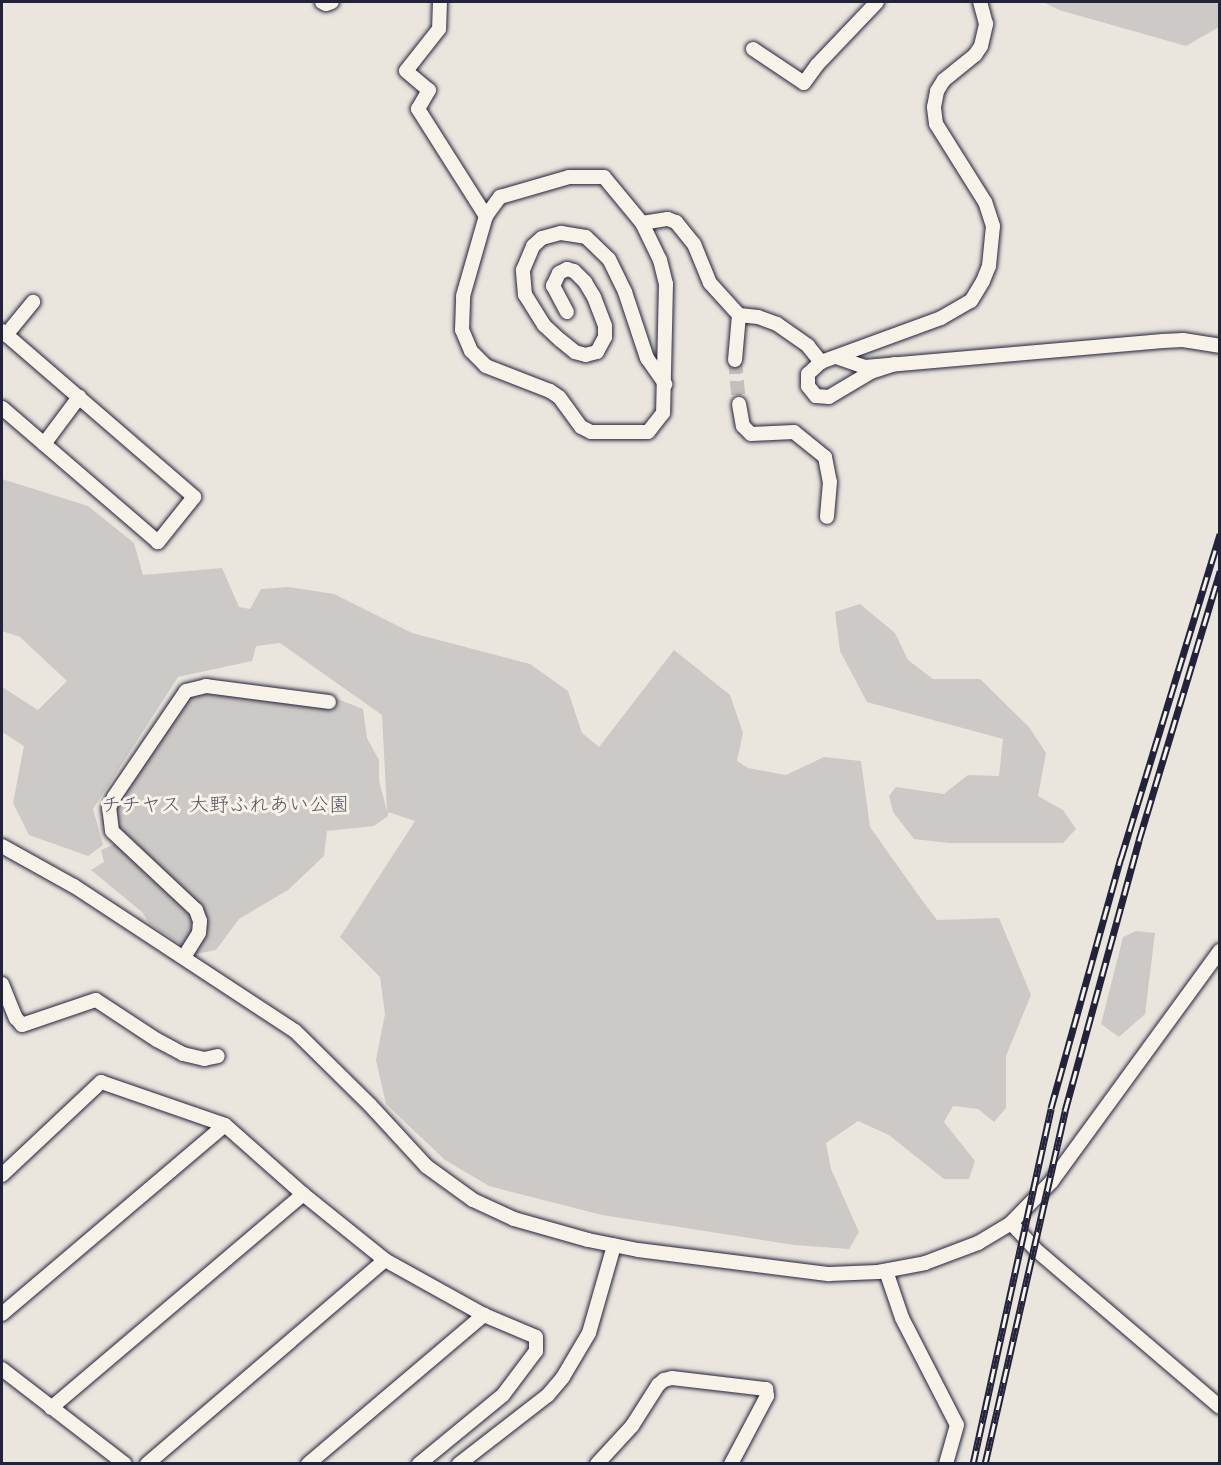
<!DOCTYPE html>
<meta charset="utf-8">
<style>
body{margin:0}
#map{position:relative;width:1221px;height:1465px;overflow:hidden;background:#eae6de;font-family:Kalam,"Klee One",sans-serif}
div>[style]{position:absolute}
.green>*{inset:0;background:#cdc9c6}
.minor-tunnel>*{height:14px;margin-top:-7px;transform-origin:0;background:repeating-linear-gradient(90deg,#c2bfbd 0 14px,transparent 0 21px)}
.roads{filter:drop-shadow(0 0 2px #22223b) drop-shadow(0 0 2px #22223b)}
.minor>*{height:14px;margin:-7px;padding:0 7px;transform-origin:7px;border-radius:7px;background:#f7f3e8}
.rail>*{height:7px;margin-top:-3.5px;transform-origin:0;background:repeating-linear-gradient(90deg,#f7f3e8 0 14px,#22223b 0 28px);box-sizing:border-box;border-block:2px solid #22223b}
span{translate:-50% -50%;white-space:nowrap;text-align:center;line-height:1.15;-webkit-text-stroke:6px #f7f3e8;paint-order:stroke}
.park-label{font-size:20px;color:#555465}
.frame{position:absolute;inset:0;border:3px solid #22223b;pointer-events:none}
</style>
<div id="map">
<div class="green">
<div style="clip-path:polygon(1043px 2px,1219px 2px,1219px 27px,1186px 46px,1059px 10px)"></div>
<div style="clip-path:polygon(2px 479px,88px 506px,134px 543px,143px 575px,222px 568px,239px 607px,250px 609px,261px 589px,288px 587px,334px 594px,412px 633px,530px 664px,568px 691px,582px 733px,599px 747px,674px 650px,730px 695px,743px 733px,737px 761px,748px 768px,786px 775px,824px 757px,861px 761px,870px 827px,919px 896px,937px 920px,999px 918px,1031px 995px,1006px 1056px,1006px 1108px,994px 1122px,978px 1109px,953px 1106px,944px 1122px,975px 1161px,969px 1179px,944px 1179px,889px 1135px,858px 1121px,826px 1143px,831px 1169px,859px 1232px,849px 1249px,794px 1245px,602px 1215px,489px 1186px,445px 1160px,386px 1104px,376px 1060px,385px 1014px,380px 977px,340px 937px,415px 821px,388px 812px,388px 816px,374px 826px,327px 831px,324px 856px,288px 890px,239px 919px,216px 950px,196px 954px,149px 923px,142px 912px,91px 870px,104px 862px,101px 850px,115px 844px,107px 834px,102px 821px,103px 806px,109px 794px,174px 694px,183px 686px,194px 681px,206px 680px,330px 696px,363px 709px,367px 738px,379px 760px,379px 781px,387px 811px,382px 715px,280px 643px,256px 646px,252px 661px,178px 677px,93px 809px,103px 845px,88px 856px,29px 835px,13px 803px,24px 746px,2px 732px,2px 687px,38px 710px,67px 681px,20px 637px,2px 631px)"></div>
<div style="clip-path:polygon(860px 604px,895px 633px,908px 660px,933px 679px,980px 679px,1029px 727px,1046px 753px,1038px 796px,1063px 810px,1076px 829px,1063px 843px,949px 843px,914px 839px,893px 812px,889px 796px,896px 787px,944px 794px,968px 775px,999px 776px,1003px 739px,867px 702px,840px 651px,835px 612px)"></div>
<div style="clip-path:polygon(1136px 931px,1155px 933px,1145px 1014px,1119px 1037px,1101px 1024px,1123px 937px)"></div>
</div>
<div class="minor-tunnel">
<div style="left:735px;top:360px;width:44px;rotate:84.8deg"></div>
</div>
<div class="roads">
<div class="minor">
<div style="left:322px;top:2px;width:4px;rotate:27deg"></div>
<div style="left:326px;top:4px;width:6px;rotate:-18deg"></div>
<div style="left:440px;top:2px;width:27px;rotate:92deg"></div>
<div style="left:439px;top:29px;width:53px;rotate:128.2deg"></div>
<div style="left:406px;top:71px;width:30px;rotate:40deg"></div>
<div style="left:429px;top:90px;width:22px;rotate:120deg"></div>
<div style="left:418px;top:109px;width:127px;rotate:57.6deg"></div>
<div style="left:753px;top:49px;width:61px;rotate:33.7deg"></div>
<div style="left:804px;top:83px;width:22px;rotate:-54deg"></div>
<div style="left:817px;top:65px;width:87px;rotate:-46.4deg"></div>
<div style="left:569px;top:177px;width:35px"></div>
<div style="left:604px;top:177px;width:60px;rotate:50.4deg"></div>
<div style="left:642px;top:223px;width:41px;rotate:64.1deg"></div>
<div style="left:660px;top:260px;width:25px;rotate:76deg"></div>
<div style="left:666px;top:284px;width:129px;rotate:91.3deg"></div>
<div style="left:663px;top:413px;width:24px;rotate:128deg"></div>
<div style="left:648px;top:432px;width:57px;rotate:180deg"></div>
<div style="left:591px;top:432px;width:11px;rotate:-153deg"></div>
<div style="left:581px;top:427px;width:37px;rotate:-126deg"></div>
<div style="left:559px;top:397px;width:11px;rotate:-146deg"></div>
<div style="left:550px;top:391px;width:69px;rotate:-158.7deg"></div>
<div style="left:486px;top:366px;width:21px;rotate:-135deg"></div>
<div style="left:471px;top:351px;width:23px;rotate:-113deg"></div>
<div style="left:462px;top:330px;width:34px;rotate:-88deg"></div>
<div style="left:463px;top:296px;width:83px;rotate:-74deg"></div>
<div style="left:486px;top:216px;width:24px;rotate:-54deg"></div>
<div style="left:500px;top:197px;width:72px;rotate:-16.2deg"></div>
<div style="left:642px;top:223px;width:26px;rotate:-9deg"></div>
<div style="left:668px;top:219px;width:9px;rotate:21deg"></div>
<div style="left:676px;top:222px;width:28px;rotate:51deg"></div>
<div style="left:694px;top:244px;width:42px;rotate:67.7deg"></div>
<div style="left:710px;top:283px;width:43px;rotate:47.8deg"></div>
<div style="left:739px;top:315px;width:19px;rotate:6deg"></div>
<div style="left:758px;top:317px;width:20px;rotate:20deg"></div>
<div style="left:777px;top:324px;width:38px;rotate:35deg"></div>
<div style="left:808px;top:346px;width:21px;rotate:51deg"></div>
<div style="left:567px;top:312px;width:30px;rotate:-118deg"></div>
<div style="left:553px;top:286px;width:14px;rotate:-65deg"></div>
<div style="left:559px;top:273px;width:9px;rotate:-27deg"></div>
<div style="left:567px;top:269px;width:7px;rotate:16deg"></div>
<div style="left:574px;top:271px;width:16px;rotate:45deg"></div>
<div style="left:585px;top:282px;width:17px;rotate:59deg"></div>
<div style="left:594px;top:297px;width:31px;rotate:69deg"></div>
<div style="left:605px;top:326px;width:11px;rotate:90deg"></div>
<div style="left:605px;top:337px;width:17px;rotate:118deg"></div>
<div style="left:597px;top:352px;width:11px;rotate:165deg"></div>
<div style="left:586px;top:355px;width:11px;rotate:-165deg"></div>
<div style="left:575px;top:352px;width:19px;rotate:-141deg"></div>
<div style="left:560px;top:340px;width:22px;rotate:-137deg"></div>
<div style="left:544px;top:325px;width:36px;rotate:-122deg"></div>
<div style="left:525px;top:295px;width:25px;rotate:-95deg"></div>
<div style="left:523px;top:270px;width:26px;rotate:-67deg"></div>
<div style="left:533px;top:246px;width:12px;rotate:-42deg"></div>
<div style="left:542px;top:238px;width:20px;rotate:-15deg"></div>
<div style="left:561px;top:233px;width:25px;rotate:9deg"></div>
<div style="left:586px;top:237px;width:32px;rotate:44deg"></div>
<div style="left:609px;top:259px;width:37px;rotate:64deg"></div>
<div style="left:625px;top:292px;width:70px;rotate:71.6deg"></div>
<div style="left:647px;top:358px;width:32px;rotate:55deg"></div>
<div style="left:2px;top:331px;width:254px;rotate:40.8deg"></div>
<div style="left:194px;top:497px;width:58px;rotate:128.7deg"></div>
<div style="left:158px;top:542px;width:206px;rotate:-139.3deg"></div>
<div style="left:6px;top:335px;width:43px;rotate:-50.7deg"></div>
<div style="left:836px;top:357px;width:31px;rotate:19deg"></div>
<div style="left:865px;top:367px;width:299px;rotate:-5deg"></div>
<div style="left:1163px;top:341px;width:20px;rotate:-3deg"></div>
<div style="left:1183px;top:340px;width:37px;rotate:9deg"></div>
<div style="left:735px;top:360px;width:45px;rotate:-84.9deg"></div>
<div style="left:895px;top:364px;width:25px;rotate:162deg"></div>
<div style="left:871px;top:372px;width:49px;rotate:149.2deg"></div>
<div style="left:829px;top:397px;width:13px;rotate:-176deg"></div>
<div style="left:816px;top:396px;width:13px;rotate:-129deg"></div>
<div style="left:808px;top:386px;width:12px;rotate:-90deg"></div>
<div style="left:808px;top:374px;width:18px;rotate:-43deg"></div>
<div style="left:821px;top:362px;width:128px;rotate:-20.1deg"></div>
<div style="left:941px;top:318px;width:34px;rotate:-30deg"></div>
<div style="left:971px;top:301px;width:23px;rotate:-59deg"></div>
<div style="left:983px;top:281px;width:16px;rotate:-68deg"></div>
<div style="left:989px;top:266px;width:40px;rotate:-84.3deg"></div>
<div style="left:993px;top:226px;width:25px;rotate:-108deg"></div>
<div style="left:985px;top:202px;width:92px;rotate:-122.1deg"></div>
<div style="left:936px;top:124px;width:17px;rotate:-97deg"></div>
<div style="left:934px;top:107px;width:16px;rotate:-79deg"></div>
<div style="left:937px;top:91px;width:13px;rotate:-58deg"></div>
<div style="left:944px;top:80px;width:40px;rotate:-39deg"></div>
<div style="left:975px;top:55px;width:11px;rotate:-56deg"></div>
<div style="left:981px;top:46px;width:23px;rotate:-77deg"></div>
<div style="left:986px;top:24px;width:23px;rotate:-105deg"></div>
<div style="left:739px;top:404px;width:22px;rotate:80deg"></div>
<div style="left:743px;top:426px;width:11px;rotate:45deg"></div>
<div style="left:751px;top:434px;width:43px;rotate:-2.7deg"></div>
<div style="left:794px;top:432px;width:40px;rotate:39deg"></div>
<div style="left:825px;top:457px;width:25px;rotate:79deg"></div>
<div style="left:830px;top:482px;width:35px;rotate:95deg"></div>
<div style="left:44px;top:444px;width:59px;rotate:-53.3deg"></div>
<div style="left:2px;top:846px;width:82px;rotate:29.1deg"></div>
<div style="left:74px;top:886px;width:264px;rotate:33.3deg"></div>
<div style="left:295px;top:1031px;width:105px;rotate:44.6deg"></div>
<div style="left:370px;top:1105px;width:83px;rotate:47.4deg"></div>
<div style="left:426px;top:1166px;width:58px;rotate:35.9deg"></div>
<div style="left:473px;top:1200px;width:45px;rotate:24.9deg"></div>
<div style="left:514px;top:1219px;width:77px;rotate:15.8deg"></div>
<div style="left:588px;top:1240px;width:51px;rotate:11.3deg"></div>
<div style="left:638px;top:1250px;width:193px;rotate:7.2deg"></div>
<div style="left:829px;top:1274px;width:49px;rotate:-2.3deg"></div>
<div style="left:878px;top:1272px;width:48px;rotate:-10.8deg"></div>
<div style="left:925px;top:1263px;width:57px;rotate:-20.7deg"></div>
<div style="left:978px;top:1243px;width:39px;rotate:-31deg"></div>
<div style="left:1011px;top:1223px;width:59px;rotate:-45.7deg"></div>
<div style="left:1052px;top:1181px;width:285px;rotate:-53.9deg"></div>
<div style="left:184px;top:957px;width:28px;rotate:-58deg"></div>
<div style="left:199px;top:933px;width:12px;rotate:-85deg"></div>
<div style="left:200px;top:921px;width:12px;rotate:-110deg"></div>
<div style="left:196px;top:910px;width:115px;rotate:-136.8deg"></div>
<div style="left:112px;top:831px;width:23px;rotate:-97deg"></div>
<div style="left:109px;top:808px;width:12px;rotate:-66deg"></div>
<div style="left:114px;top:797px;width:128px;rotate:-55.8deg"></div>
<div style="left:186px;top:691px;width:21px;rotate:-14deg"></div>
<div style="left:206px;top:686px;width:124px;rotate:7.4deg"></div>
<div style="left:2px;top:984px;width:37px;rotate:68deg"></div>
<div style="left:16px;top:1018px;width:9px;rotate:49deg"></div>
<div style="left:22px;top:1025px;width:78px;rotate:-18.7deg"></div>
<div style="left:96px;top:1000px;width:73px;rotate:33.3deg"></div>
<div style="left:157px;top:1040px;width:30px;rotate:28deg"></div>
<div style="left:183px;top:1054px;width:22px;rotate:13deg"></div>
<div style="left:204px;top:1059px;width:14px;rotate:-12deg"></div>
<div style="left:2px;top:1175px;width:136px;rotate:-43.2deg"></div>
<div style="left:101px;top:1082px;width:131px;rotate:19.1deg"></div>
<div style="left:225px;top:1125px;width:104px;rotate:41.5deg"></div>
<div style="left:303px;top:1194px;width:105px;rotate:38.8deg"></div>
<div style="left:385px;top:1260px;width:113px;rotate:29.1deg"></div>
<div style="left:484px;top:1315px;width:56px;rotate:22.9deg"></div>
<div style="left:536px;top:1337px;width:14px;rotate:90deg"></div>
<div style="left:536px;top:1351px;width:55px;rotate:126.9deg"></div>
<div style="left:503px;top:1395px;width:109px;rotate:140.6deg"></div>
<div style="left:1011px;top:1223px;width:35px;rotate:47deg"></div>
<div style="left:1035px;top:1249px;width:243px;rotate:40.5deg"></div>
<div style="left:886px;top:1271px;width:50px;rotate:71.2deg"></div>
<div style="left:902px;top:1318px;width:120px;rotate:62.8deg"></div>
<div style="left:957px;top:1425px;width:41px;rotate:105.8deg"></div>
<div style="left:2px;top:1314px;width:292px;rotate:-40.3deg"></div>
<div style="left:2px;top:1369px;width:155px;rotate:37.7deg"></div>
<div style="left:51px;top:1408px;width:331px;rotate:-40.3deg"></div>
<div style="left:147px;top:1464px;width:313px;rotate:-40.6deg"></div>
<div style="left:308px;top:1464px;width:231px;rotate:-40.3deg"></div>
<div style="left:459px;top:1464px;width:113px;rotate:-37.8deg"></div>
<div style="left:548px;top:1395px;width:23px;rotate:-50deg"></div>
<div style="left:563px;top:1377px;width:51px;rotate:-59.4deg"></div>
<div style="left:589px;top:1333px;width:91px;rotate:-74deg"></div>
<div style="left:597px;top:1464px;width:52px;rotate:-47.4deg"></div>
<div style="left:632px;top:1426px;width:49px;rotate:-57.6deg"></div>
<div style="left:658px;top:1385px;width:8px;rotate:-40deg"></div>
<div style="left:664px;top:1380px;width:8px;rotate:-14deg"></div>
<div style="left:672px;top:1378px;width:95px;rotate:6.7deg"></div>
<div style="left:766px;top:1389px;width:7px;rotate:82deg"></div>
<div style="left:767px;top:1396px;width:77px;rotate:117.9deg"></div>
</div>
</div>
<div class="rail">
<div style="left:973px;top:1464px;width:364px;rotate:-77.6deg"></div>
<div style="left:1051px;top:1108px;width:260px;rotate:-74.4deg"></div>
<div style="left:1121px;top:858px;width:339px;rotate:-73deg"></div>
<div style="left:985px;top:1464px;width:362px;rotate:-77.2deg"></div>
<div style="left:1065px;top:1111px;width:281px;rotate:-74.7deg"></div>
<div style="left:1139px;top:840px;width:281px;rotate:-73.2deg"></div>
</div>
<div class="park-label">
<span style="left:225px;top:806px">チチヤス 大野ふれあい公園</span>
</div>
<div class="frame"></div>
</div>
